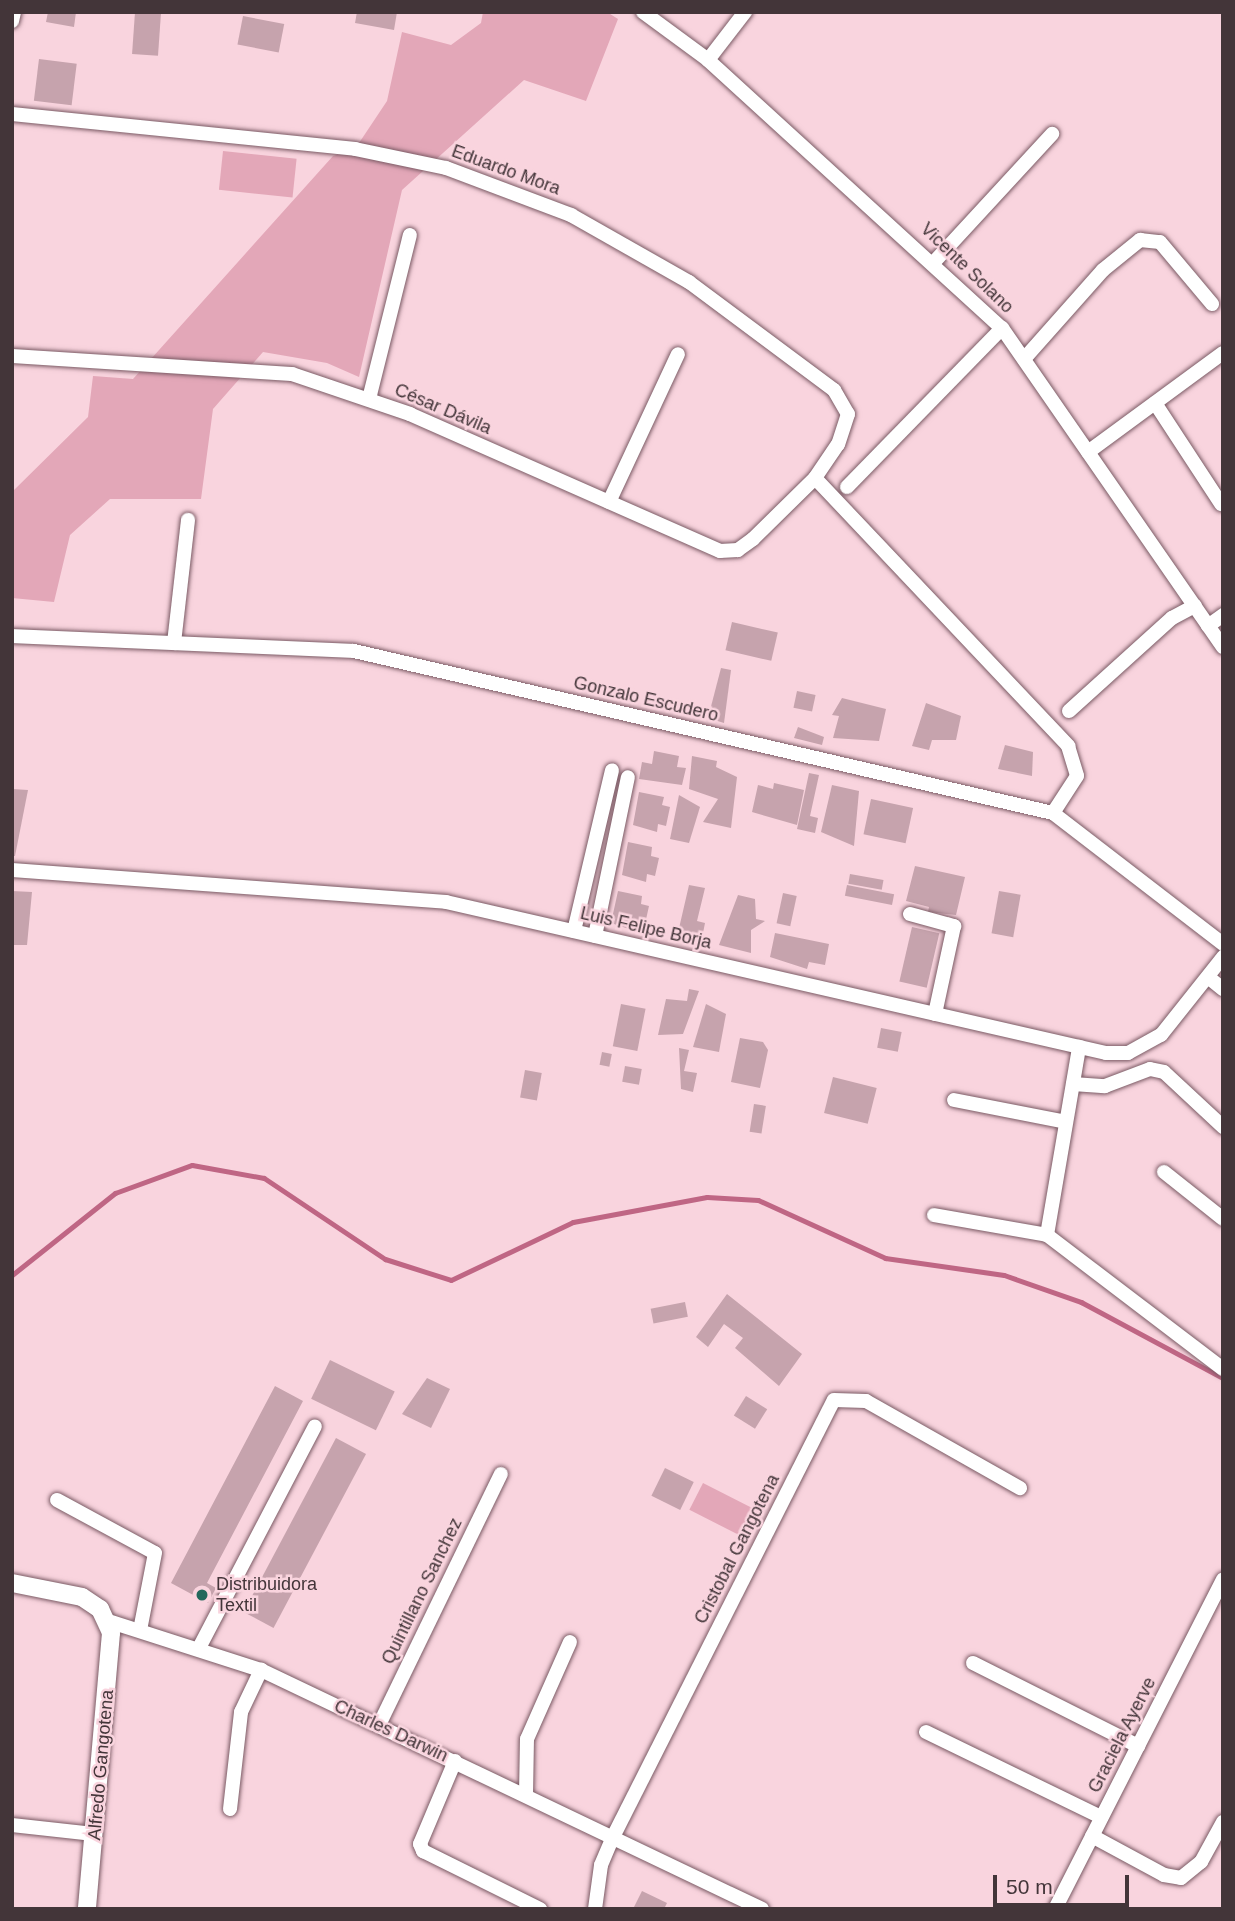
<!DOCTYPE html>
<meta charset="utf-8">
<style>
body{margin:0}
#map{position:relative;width:1235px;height:1921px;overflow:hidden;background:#f9d4de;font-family:Arial,sans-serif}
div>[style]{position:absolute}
.green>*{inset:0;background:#e3a7b8;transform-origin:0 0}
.stream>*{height:5px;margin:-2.5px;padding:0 2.5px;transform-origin:2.5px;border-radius:2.5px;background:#bf6684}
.building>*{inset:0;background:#c6a3ad;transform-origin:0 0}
.roads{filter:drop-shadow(0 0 2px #7a5a64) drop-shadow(0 0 2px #7a5a64)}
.minor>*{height:14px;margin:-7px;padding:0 7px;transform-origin:7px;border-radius:7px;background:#fff}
.tertiary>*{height:18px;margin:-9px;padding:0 9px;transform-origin:9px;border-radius:9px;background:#fff}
.dots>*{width:19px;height:19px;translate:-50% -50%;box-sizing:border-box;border:4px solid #f9d4de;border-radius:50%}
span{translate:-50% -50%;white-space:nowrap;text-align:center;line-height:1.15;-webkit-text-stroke:5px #f9d4de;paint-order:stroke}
.street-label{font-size:18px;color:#433539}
.poi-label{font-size:18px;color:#433539}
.left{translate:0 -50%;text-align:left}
.frame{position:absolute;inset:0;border:14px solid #433539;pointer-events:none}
.scale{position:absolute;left:993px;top:1875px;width:136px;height:32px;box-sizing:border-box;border:4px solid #433539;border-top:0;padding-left:9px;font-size:21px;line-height:24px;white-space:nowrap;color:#433539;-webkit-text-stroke:5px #f9d4de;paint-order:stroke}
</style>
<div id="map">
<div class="green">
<div style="clip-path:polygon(483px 12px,607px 12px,618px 19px,586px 101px,524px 80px,402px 190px,359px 377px,327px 363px,263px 352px,213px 409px,201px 499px,110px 499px,70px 535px,54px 602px,12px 598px,12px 492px,88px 417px,93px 376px,133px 379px,333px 156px,355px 149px,387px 101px,402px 32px,451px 45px,481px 23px)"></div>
<div style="left:223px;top:151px;width:74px;height:39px;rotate:6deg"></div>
<div style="left:703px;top:1483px;width:64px;height:30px;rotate:27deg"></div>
</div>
<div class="stream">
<div style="left:12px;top:1275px;width:132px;rotate:-38.5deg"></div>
<div style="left:115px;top:1193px;width:82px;rotate:-20deg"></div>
<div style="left:192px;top:1165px;width:73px;rotate:10.2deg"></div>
<div style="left:264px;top:1178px;width:146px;rotate:33.8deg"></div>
<div style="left:385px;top:1259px;width:69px;rotate:17.7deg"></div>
<div style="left:451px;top:1280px;width:135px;rotate:-25.4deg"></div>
<div style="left:573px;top:1222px;width:136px;rotate:-10.6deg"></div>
<div style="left:707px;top:1197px;width:51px;rotate:3.4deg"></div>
<div style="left:758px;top:1200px;width:140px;rotate:24.5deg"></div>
<div style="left:885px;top:1258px;width:120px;rotate:8.1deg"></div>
<div style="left:1004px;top:1275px;width:82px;rotate:19.3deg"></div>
<div style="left:1081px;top:1302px;width:161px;rotate:28.2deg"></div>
</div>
<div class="building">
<div style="clip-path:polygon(48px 12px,76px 12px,74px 27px,46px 22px)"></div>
<div style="left:135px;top:12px;width:26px;height:42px;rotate:4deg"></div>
<div style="clip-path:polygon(357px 12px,397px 12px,394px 30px,355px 23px)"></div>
<div style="left:243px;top:16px;width:42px;height:29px;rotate:11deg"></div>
<div style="left:39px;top:59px;width:38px;height:42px;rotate:7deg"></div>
<div style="left:732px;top:622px;width:47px;height:29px;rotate:13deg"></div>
<div style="clip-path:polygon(721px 668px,731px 670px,724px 723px,708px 718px)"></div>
<div style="left:797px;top:691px;width:19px;height:17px;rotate:12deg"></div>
<div style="clip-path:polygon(842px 698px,886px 709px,879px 741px,833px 738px,839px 716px,832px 715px)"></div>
<div style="clip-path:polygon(926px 703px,961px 716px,956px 740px,932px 740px,929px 750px,912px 746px)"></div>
<div style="clip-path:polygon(798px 727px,824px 737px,822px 745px,794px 738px)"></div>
<div style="clip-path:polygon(1005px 745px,1033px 752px,1032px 776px,998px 769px)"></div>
<div style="clip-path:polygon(654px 751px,679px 756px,677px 767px,686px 768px,682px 785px,639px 779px,642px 762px,652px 764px)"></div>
<div style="clip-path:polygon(692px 756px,717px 761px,716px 767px,737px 777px,731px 828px,703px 822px,718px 799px,689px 789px)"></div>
<div style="clip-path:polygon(809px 773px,819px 775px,810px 816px,818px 818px,815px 833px,797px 829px)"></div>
<div style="clip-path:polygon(774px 783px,804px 790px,797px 825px,752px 812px,758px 785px,773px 789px)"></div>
<div style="clip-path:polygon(832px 785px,859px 791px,854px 846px,821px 832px)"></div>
<div style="clip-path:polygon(12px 789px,28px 790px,15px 856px,12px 856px)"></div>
<div style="clip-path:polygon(639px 792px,664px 797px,662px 805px,670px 807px,666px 826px,658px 824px,657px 832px,633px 825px)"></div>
<div style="clip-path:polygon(679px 795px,700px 807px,689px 843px,670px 839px)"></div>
<div style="left:871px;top:799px;width:43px;height:36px;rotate:12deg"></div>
<div style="clip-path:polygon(628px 842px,652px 847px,651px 856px,659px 858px,655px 876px,647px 874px,646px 882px,622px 875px)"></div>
<div style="clip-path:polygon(915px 866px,965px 877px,956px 915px,928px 912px,929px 907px,906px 901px)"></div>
<div style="left:850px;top:874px;width:34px;height:10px;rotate:10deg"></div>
<div style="clip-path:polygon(689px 885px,705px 888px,697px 921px,705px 923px,701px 943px,677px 937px)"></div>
<div style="left:847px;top:885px;width:48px;height:11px;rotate:11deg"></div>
<div style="clip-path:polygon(12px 891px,32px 892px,27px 945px,12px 945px)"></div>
<div style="clip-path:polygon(618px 891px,642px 896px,641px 904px,649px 906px,645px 924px,637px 923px,635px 931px,611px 923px)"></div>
<div style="left:999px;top:891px;width:22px;height:43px;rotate:10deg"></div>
<div style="left:783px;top:893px;width:14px;height:31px;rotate:12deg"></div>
<div style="clip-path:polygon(738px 895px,755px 899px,756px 919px,765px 921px,751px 930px,751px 953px,719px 945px)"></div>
<div style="left:912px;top:927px;width:28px;height:56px;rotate:13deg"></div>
<div style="clip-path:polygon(775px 933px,829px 944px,825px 965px,809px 962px,807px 969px,770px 957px)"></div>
<div style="clip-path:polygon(689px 989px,699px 991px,683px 1034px,658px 1035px,666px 999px,687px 1001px)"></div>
<div style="left:621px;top:1004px;width:25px;height:43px;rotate:11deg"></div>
<div style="clip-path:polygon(706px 1004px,726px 1014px,719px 1052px,693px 1047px)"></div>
<div style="left:881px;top:1028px;width:21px;height:20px;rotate:11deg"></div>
<div style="clip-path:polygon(740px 1038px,763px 1042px,768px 1050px,760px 1088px,731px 1082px)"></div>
<div style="clip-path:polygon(679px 1048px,689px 1050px,684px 1071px,697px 1073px,693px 1092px,681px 1089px)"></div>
<div style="left:602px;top:1052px;width:10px;height:13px;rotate:11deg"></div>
<div style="left:625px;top:1066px;width:17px;height:16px;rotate:10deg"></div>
<div style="left:525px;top:1070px;width:17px;height:28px;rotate:10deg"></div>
<div style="left:833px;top:1077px;width:45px;height:37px;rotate:14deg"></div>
<div style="left:754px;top:1104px;width:12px;height:28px;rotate:9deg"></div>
<div style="clip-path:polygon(727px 1294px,802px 1354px,779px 1386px,735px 1348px,743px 1338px,724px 1324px,708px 1347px,696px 1337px)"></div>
<div style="left:685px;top:1302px;width:15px;height:35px;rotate:79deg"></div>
<div style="left:330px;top:1360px;width:72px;height:43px;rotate:26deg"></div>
<div style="clip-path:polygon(427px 1378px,450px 1389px,431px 1428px,402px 1414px)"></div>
<div style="clip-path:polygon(275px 1386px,303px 1401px,207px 1583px,216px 1588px,208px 1603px,171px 1583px)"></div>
<div style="left:746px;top:1396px;width:25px;height:23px;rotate:32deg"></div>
<div style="left:336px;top:1438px;width:34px;height:197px;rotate:28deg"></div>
<div style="left:665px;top:1468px;width:32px;height:31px;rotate:26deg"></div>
<div style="clip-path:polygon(642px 1891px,667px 1903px,664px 1909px,633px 1909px)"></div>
</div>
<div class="roads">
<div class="minor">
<div style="left:643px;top:12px;width:81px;rotate:36.4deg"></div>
<div style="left:708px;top:60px;width:398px;rotate:42.4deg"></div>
<div style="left:1002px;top:328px;width:388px;rotate:55.3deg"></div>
<div style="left:12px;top:21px;width:9px;rotate:-77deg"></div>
<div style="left:708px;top:60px;width:61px;rotate:-52.4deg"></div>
<div style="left:12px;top:114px;width:345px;rotate:5.8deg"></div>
<div style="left:355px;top:149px;width:93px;rotate:11.8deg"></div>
<div style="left:446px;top:168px;width:134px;rotate:20.6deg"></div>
<div style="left:571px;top:215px;width:136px;rotate:29.6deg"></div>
<div style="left:689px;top:282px;width:181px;rotate:36.7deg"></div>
<div style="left:834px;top:390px;width:28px;rotate:60deg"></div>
<div style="left:848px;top:414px;width:32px;rotate:108deg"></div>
<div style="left:838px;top:444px;width:41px;rotate:124.1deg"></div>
<div style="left:815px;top:478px;width:87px;rotate:135.5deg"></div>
<div style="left:753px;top:539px;width:19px;rotate:144deg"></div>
<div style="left:738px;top:550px;width:18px;rotate:177deg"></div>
<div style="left:720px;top:551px;width:339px;rotate:-156.2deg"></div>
<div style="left:410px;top:414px;width:125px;rotate:-161.3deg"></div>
<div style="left:292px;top:374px;width:281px;rotate:-176.3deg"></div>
<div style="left:935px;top:261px;width:173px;rotate:-47.3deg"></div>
<div style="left:1024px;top:359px;width:119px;rotate:-48.4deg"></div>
<div style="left:1103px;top:270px;width:48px;rotate:-39deg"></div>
<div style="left:1140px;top:240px;width:20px;rotate:6deg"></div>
<div style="left:1160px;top:242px;width:81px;rotate:50deg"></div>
<div style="left:369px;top:399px;width:169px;rotate:-76deg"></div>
<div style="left:1155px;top:403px;width:121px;rotate:56.8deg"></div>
<div style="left:1088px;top:452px;width:167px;rotate:-36.3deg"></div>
<div style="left:815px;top:478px;width:369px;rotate:46.6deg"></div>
<div style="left:1068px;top:746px;width:31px;rotate:73deg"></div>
<div style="left:1077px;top:776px;width:44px;rotate:123deg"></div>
<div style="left:847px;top:487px;width:222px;rotate:-45.7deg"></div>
<div style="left:609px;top:502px;width:163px;rotate:-65deg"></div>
<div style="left:1208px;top:626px;width:19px;rotate:-36deg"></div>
<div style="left:12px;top:636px;width:342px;rotate:2.5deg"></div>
<div style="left:354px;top:651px;width:718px;rotate:13.05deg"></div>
<div style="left:1053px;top:813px;width:215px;rotate:37.6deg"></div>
<div style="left:174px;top:643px;width:124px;rotate:-83.5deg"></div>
<div style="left:1069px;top:711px;width:139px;rotate:-42.1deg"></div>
<div style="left:1172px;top:618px;width:26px;rotate:-28deg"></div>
<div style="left:12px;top:870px;width:435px;rotate:4.2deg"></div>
<div style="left:446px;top:902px;width:677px;rotate:12.89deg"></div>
<div style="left:1106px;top:1053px;width:22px"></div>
<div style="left:1128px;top:1053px;width:38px;rotate:-29deg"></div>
<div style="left:1161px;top:1035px;width:100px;rotate:-51.5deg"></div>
<div style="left:910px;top:914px;width:46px;rotate:15.3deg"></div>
<div style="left:954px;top:926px;width:90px;rotate:102.2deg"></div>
<div style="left:574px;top:931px;width:165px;rotate:-76.7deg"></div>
<div style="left:595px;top:936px;width:162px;rotate:-78.3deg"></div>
<div style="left:1208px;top:977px;width:19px;rotate:39deg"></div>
<div style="left:1073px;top:1084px;width:32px;rotate:4deg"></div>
<div style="left:1105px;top:1086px;width:48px;rotate:-20.7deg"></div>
<div style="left:1150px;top:1069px;width:14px;rotate:12deg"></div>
<div style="left:1164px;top:1072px;width:81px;rotate:43deg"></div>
<div style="left:954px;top:1100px;width:114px;rotate:11.1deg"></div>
<div style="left:1164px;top:1172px;width:75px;rotate:38.5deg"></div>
<div style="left:934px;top:1215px;width:115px;rotate:10deg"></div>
<div style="left:1047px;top:1235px;width:221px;rotate:37.3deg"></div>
<div style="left:1047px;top:1235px;width:191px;rotate:-80.3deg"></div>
<div style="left:57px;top:1500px;width:111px;rotate:28.4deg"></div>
<div style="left:155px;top:1553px;width:78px;rotate:101deg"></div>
<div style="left:108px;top:1621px;width:161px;rotate:17.8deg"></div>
<div style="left:261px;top:1670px;width:555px;rotate:25.5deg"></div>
<div style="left:199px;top:1648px;width:250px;rotate:-62.4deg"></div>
<div style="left:973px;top:1663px;width:185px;rotate:26.7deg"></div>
<div style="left:379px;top:1725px;width:279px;rotate:-64.1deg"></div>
<div style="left:926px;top:1732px;width:195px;rotate:25.9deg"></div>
<div style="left:455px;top:1761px;width:90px;rotate:112.9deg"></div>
<div style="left:420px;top:1844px;width:8px;rotate:67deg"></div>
<div style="left:423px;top:1851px;width:131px;rotate:26.4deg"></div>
<div style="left:526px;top:1795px;width:56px;rotate:-89deg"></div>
<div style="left:527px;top:1739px;width:106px;rotate:-66.1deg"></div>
<div style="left:230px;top:1809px;width:98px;rotate:-83.5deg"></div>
<div style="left:241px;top:1712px;width:47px;rotate:-64.5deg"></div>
<div style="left:12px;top:1825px;width:82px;rotate:6.3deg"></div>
<div style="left:1092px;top:1836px;width:82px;rotate:28.4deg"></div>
<div style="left:1164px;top:1875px;width:17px;rotate:10deg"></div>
<div style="left:1181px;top:1878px;width:26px;rotate:-39deg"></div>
<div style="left:1201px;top:1862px;width:46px;rotate:-61.2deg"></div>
<div style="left:595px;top:1909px;width:44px;rotate:-82.2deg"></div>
<div style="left:601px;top:1865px;width:33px;rotate:-67deg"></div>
<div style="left:614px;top:1835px;width:487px;rotate:-63.2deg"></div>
<div style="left:834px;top:1400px;width:32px;rotate:2deg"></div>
<div style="left:866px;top:1401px;width:177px;rotate:29.5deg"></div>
<div style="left:1055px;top:1909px;width:370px;rotate:-63deg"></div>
</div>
<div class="tertiary">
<div style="left:12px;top:1583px;width:71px;rotate:11.3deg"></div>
<div style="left:82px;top:1597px;width:22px;rotate:34deg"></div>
<div style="left:100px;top:1609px;width:26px;rotate:65deg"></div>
<div style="left:111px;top:1633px;width:277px;rotate:95deg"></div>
</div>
</div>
<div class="dots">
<div style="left:202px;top:1595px;background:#22685c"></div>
</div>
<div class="street-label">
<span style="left:506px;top:170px;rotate:20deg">Eduardo Mora</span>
<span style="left:967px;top:268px;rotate:44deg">Vicente Solano</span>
<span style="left:443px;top:409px;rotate:23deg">César Dávila</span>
<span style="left:646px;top:699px;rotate:13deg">Gonzalo Escudero</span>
<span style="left:646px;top:928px;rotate:13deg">Luis Felipe Borja</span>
<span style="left:737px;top:1549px;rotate:-63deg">Cristobal Gangotena</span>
<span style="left:422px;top:1591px;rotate:-64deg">Quintillano Sanchez</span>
<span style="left:391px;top:1731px;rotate:25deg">Charles Darwin</span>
<span style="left:1122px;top:1735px;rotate:-63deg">Graciela Ayerve</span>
<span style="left:101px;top:1765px;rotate:-85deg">Alfredo Gangotena</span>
</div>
<div class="poi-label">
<span class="left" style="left:216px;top:1595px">Distribuidora<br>Textil</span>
</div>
<div class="frame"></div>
<div class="scale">50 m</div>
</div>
